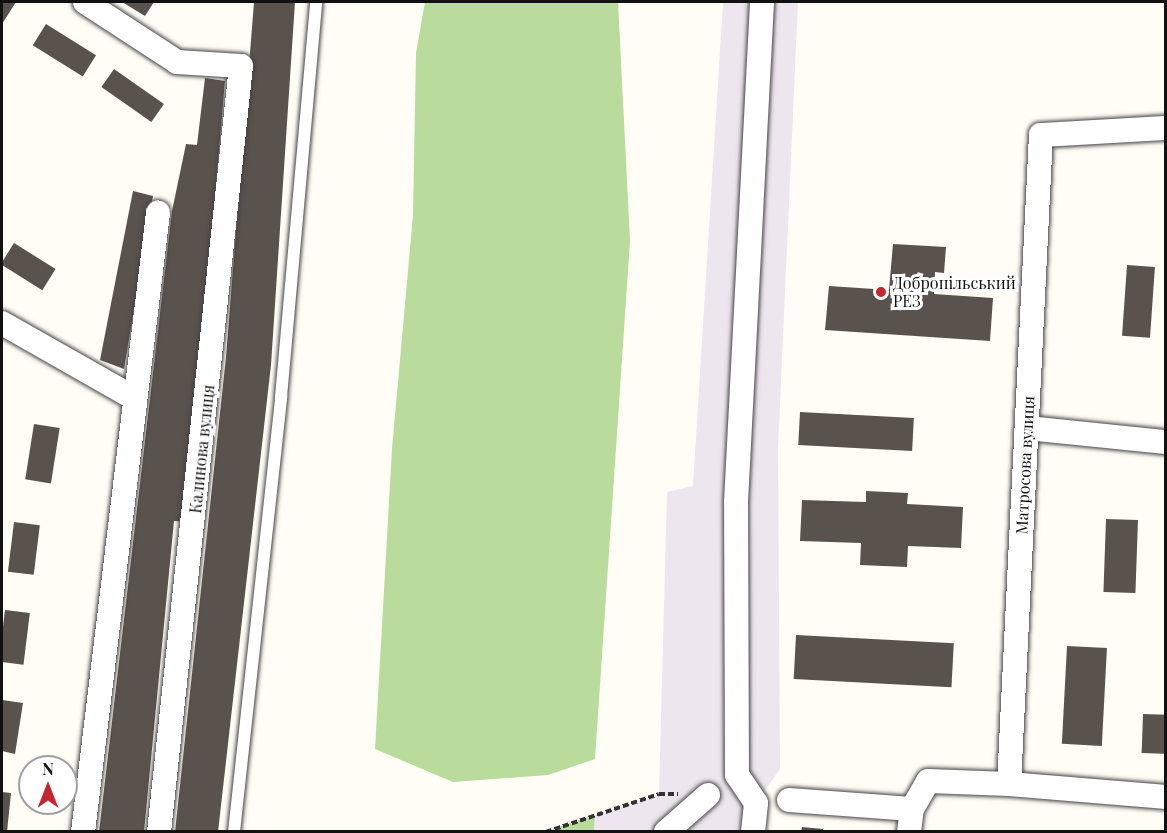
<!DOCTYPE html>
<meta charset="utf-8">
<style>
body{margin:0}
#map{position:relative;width:1167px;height:833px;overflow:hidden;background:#fffdf5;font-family:"Playfair Display",serif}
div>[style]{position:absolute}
.industrial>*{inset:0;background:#eee6ef}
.forest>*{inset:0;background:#b9dc9c}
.building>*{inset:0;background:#5a524d;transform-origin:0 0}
.path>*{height:4px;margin-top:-2px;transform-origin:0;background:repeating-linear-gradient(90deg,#333 0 6px,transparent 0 9px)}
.roads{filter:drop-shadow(0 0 2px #444) drop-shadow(0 0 2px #444)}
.lane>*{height:12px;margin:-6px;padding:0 6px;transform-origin:6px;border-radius:6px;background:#fff}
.street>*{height:24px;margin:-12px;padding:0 12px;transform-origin:12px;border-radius:12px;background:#fff}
.dots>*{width:16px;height:16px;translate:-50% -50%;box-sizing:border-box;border:3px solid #fff;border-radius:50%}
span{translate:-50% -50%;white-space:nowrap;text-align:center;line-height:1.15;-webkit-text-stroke:6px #fff;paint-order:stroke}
.poi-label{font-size:16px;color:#111}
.left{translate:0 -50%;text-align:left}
.street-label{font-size:16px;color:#111}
.frame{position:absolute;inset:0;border:3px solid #111;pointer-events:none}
.north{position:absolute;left:18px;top:755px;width:60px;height:60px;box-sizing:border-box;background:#fff;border:2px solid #a0a0a0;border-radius:50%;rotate:0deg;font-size:16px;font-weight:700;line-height:24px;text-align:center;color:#111}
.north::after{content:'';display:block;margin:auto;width:21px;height:27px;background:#c4262e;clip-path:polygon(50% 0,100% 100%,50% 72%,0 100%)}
</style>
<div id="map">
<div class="industrial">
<div style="clip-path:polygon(723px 2px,798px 2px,778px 448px,780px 769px,756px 803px,753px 831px,594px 832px,595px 815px,659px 794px,667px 492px,693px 486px)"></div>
</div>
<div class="forest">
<div style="clip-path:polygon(425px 2px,618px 2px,630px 241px,595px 759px,548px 775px,453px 782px,375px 749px,392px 449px,413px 215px,416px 53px)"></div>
<div style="clip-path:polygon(595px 815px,594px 831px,546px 831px)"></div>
</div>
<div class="building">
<div style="clip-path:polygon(2px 2px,16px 2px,2px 24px)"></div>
<div style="clip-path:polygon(122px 2px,154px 2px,145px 16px)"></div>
<div style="clip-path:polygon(254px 2px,295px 2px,271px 365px,218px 832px,175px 832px,226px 357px)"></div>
<div style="left:46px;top:24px;width:59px;height:25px;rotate:32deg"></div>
<div style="left:114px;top:69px;width:61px;height:22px;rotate:35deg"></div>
<div style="clip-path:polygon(205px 78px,225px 81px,187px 522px,174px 521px,144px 832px,99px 832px,172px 211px,186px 144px,197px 145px)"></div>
<div style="clip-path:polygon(133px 191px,153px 196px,124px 369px,100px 360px)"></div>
<div style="left:14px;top:243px;width:49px;height:25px;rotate:32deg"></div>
<div style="clip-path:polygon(893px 244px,946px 247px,944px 273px,935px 272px,934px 294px,993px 298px,990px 341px,825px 330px,829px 286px,889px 290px)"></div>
<div style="left:1127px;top:265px;width:28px;height:71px;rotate:4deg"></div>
<div style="left:800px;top:412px;width:114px;height:33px;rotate:3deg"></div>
<div style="left:34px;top:424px;width:26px;height:56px;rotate:9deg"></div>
<div style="clip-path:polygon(866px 491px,908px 493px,907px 504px,963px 507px,961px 548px,908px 546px,907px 567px,860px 565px,861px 543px,800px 541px,802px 500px,866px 502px)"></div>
<div style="left:1106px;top:519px;width:32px;height:73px;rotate:2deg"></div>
<div style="left:14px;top:522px;width:26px;height:50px;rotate:7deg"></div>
<div style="left:5px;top:610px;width:25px;height:52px;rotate:7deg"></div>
<div style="left:796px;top:635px;width:158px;height:44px;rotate:3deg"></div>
<div style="left:1067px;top:646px;width:40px;height:98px;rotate:3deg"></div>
<div style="clip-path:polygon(2px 700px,23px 703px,15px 754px,2px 751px)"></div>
<div style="left:1143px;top:714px;width:23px;height:39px;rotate:2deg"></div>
<div style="clip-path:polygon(2px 792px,11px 793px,7px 832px,2px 832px)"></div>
<div style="clip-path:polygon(802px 827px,823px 829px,823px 832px,801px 832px)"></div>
</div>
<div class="path">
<div style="left:546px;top:832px;width:119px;rotate:-18.6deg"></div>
<div style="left:659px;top:794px;width:19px"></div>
</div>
<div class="roads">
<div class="lane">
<div style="left:234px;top:832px;width:438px;rotate:-83.8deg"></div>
<div style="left:281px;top:397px;width:397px;rotate:-84.9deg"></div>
</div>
<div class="street">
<div style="left:85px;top:2px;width:110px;rotate:33.1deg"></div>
<div style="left:177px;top:62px;width:64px;rotate:3.6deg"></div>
<div style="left:241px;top:66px;width:770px;rotate:96.11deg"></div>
<div style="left:2px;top:323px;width:152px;rotate:29.6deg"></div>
<div style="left:1027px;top:428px;width:140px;rotate:5.8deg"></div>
<div style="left:1009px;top:784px;width:158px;rotate:4.7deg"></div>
<div style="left:789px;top:800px;width:123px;rotate:4.2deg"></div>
<div style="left:83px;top:832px;width:624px;rotate:-83.09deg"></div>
<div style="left:666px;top:832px;width:56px;rotate:-41.4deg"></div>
<div style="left:753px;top:832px;width:29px;rotate:-84deg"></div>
<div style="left:756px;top:803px;width:34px;rotate:-124deg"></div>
<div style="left:737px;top:775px;width:273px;rotate:-90.2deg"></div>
<div style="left:736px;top:502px;width:501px;rotate:-87.02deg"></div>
<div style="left:909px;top:832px;width:23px;rotate:-83deg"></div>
<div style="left:912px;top:809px;width:32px;rotate:-60deg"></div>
<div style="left:928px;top:781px;width:81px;rotate:2.1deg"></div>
<div style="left:1009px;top:784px;width:650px;rotate:-87.18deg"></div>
<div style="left:1041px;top:135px;width:125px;rotate:-3.2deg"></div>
</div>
</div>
<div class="dots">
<div style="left:881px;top:292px;background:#c4262e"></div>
</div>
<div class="poi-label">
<span class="left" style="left:893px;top:292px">Добропільський<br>РЕЗ</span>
</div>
<div class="street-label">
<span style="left:202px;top:449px;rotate:-84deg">Калинова вулиця</span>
<span style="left:1025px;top:465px;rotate:-87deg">Матросова вулиця</span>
</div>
<div class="frame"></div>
<div class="north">N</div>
</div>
